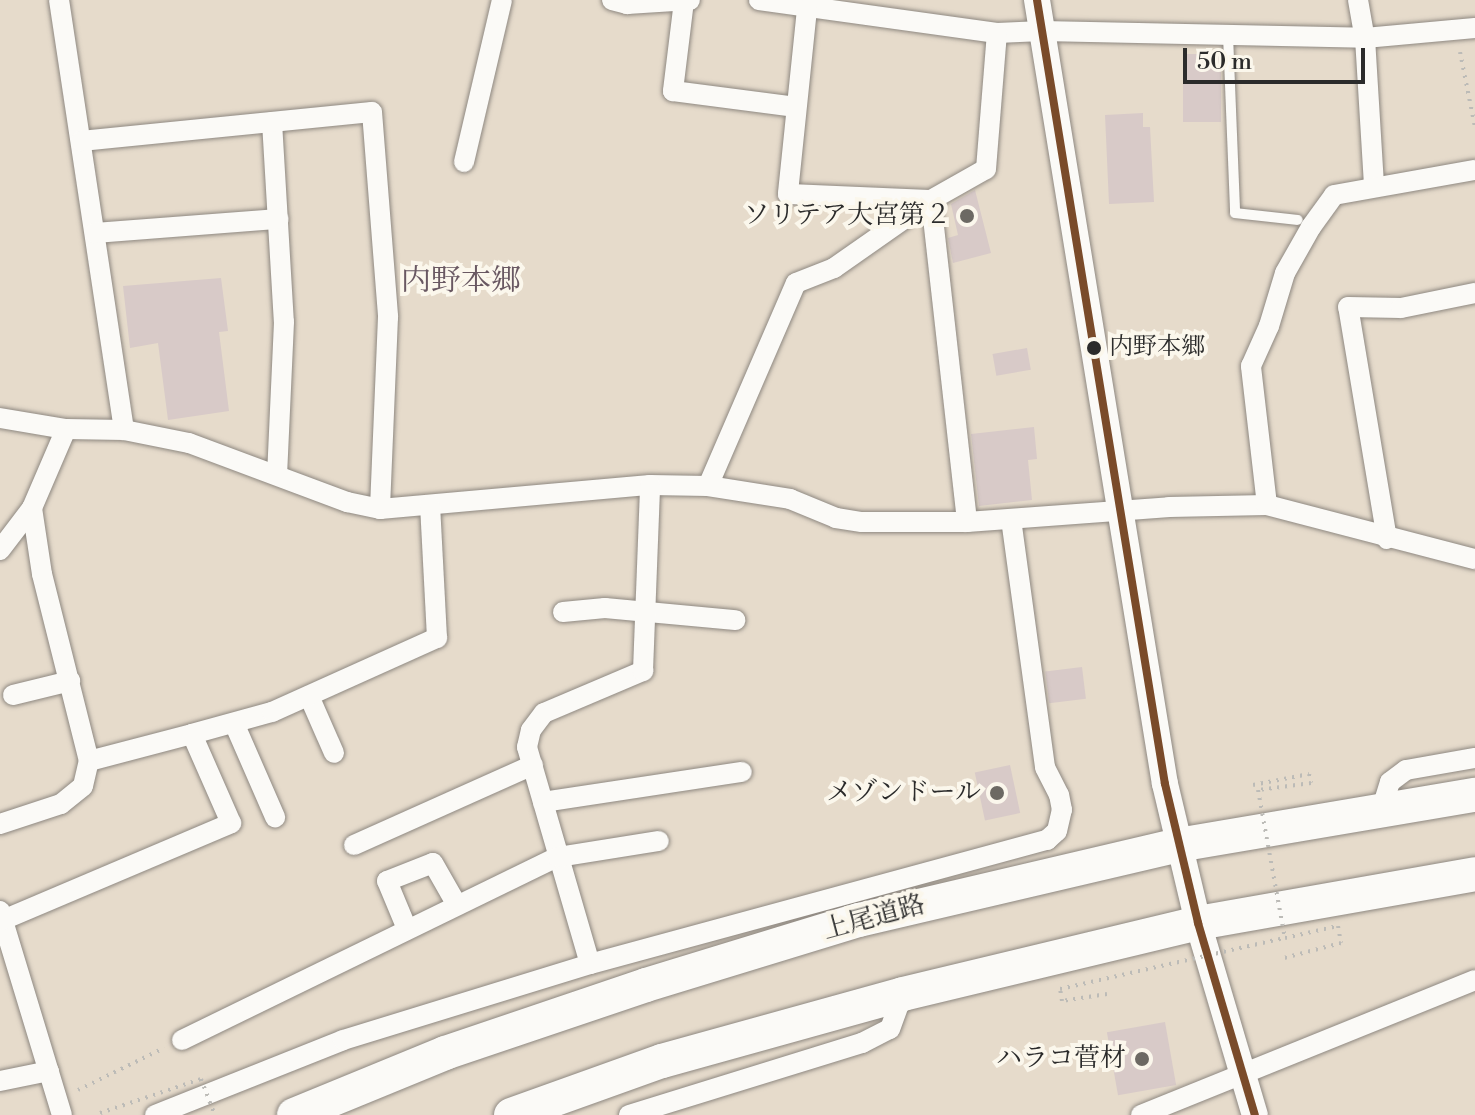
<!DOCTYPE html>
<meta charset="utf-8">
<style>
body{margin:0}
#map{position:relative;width:1475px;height:1115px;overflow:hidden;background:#e6dbcb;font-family:"Libre Bodoni","Noto Serif JP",serif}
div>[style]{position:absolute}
.building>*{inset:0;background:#d8cac8;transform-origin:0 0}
.path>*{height:4px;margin-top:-2px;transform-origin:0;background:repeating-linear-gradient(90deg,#bcbbb7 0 2px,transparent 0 8px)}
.roads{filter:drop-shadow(0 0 2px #8e8881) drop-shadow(0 0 2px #8e8881)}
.service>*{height:10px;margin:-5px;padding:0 5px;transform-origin:5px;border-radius:5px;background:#fbfaf7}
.minor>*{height:20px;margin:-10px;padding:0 10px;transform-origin:10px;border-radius:10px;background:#fbfaf7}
.tertiary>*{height:26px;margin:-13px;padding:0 13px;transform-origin:13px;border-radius:13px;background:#fbfaf7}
.trunk>*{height:34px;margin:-17px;padding:0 17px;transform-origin:17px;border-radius:17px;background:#fbfaf7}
.path-bridge>*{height:4px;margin-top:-2px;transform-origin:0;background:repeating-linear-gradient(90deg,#bcbbb7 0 2px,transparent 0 8px)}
.bus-1>*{height:8px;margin:-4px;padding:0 4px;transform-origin:4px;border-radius:4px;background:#7a4b2a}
.dots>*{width:22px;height:22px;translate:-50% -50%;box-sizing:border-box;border:4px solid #fbf7ec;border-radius:50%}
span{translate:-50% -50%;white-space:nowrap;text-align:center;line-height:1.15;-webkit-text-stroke:8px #fbf7ec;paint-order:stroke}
.bus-label{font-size:24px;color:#2b2b2b}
.left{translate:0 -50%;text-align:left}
.poi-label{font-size:26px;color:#2b2b2b}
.right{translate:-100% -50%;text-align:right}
.street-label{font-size:26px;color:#2b2b2b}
.quarter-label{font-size:30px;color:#695862}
.scale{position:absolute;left:1183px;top:48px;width:182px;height:36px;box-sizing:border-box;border:4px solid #2b2b2b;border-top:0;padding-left:10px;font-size:24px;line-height:28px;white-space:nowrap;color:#2b2b2b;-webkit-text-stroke:6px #fbf7ec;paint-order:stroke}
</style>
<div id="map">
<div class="building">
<div style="left:1183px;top:54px;width:38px;height:68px"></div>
<div style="clip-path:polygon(1143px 113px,1143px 127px,1150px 127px,1154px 202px,1109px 204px,1105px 115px)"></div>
<div style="clip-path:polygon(975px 190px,991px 253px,953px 263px,948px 238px,958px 235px,951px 204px)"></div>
<div style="clip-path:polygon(221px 278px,228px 331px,219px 332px,229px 411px,168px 420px,158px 343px,130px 348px,123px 286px)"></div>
<div style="left:1027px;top:348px;width:22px;height:35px;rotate:80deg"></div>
<div style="clip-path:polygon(1034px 427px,1037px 459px,1028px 460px,1032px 500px,979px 506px,971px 434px)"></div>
<div style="left:1082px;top:667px;width:32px;height:37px;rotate:83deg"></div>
<div style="left:1010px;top:765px;width:49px;height:36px;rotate:78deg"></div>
<div style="left:1165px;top:1022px;width:64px;height:59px;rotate:80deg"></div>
</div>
<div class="path">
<div style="left:1460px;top:52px;width:76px;rotate:78.7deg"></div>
<div style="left:78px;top:1090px;width:96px;rotate:-26deg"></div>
</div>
<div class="roads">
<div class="service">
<div style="left:1228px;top:35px;width:178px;rotate:87.7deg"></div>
<div style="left:1235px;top:213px;width:63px;rotate:6.3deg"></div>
</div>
<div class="minor">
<div style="left:59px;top:0;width:435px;rotate:81.4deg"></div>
<div style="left:612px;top:0;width:16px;rotate:15deg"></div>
<div style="left:627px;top:4px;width:63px;rotate:-3.6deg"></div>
<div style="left:759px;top:0;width:240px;rotate:7.9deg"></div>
<div style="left:997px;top:33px;width:45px;rotate:-2.5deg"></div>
<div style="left:1042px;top:31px;width:323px;rotate:1.2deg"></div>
<div style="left:1365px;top:38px;width:110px;rotate:-5.2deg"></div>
<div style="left:1358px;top:0;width:39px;rotate:80deg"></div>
<div style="left:1365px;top:38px;width:148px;rotate:86.5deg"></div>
<div style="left:684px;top:1px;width:91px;rotate:97deg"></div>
<div style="left:673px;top:91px;width:124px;rotate:7.4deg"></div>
<div style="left:807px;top:9px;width:186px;rotate:95.9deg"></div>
<div style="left:788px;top:194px;width:143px;rotate:2.4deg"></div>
<div style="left:272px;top:122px;width:200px;rotate:86.6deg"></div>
<div style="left:284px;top:322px;width:152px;rotate:92.6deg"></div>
<div style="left:81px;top:141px;width:292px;rotate:-5.7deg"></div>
<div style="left:372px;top:112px;width:206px;rotate:85.5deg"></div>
<div style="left:388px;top:317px;width:192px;rotate:92.4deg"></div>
<div style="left:464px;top:162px;width:166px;rotate:-76.8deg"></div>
<div style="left:931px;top:200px;width:324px;rotate:83.6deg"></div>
<div style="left:95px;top:233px;width:184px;rotate:-4.4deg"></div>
<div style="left:0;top:418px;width:67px;rotate:9.5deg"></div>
<div style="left:66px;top:429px;width:58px;rotate:1deg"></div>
<div style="left:124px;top:430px;width:66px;rotate:11.3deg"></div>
<div style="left:189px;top:443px;width:169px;rotate:20.5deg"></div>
<div style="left:347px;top:502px;width:34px;rotate:12deg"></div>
<div style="left:380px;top:509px;width:271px;rotate:-5.1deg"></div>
<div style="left:650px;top:485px;width:58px;rotate:1deg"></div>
<div style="left:708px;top:486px;width:83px;rotate:9deg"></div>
<div style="left:790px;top:499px;width:50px;rotate:22.4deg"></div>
<div style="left:836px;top:518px;width:26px;rotate:9deg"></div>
<div style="left:862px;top:522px;width:105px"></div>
<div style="left:967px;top:522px;width:203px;rotate:-4.2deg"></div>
<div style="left:1169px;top:507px;width:98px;rotate:-1.2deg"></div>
<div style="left:1267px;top:505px;width:215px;rotate:14.6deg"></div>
<div style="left:708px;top:486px;width:221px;rotate:-66.6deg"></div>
<div style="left:796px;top:283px;width:41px;rotate:-21.5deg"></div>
<div style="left:834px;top:268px;width:118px;rotate:-35deg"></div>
<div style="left:931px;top:200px;width:63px;rotate:-29.4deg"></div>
<div style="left:986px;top:169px;width:136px;rotate:-85.4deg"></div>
<div style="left:1267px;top:505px;width:140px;rotate:-96.6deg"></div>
<div style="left:1251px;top:366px;width:44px;rotate:-65.8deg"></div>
<div style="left:1269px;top:326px;width:55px;rotate:-73.2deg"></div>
<div style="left:1285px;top:273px;width:53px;rotate:-60.5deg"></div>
<div style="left:1311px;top:227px;width:39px;rotate:-54deg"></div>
<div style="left:1334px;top:195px;width:143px;rotate:-10.1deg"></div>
<div style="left:32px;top:508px;width:67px;rotate:81.4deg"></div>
<div style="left:42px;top:574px;width:193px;rotate:75.9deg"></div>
<div style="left:89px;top:761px;width:106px;rotate:-14.7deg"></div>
<div style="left:1387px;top:539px;width:235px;rotate:-99.5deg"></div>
<div style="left:1348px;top:307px;width:53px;rotate:1.1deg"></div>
<div style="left:1401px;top:308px;width:76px;rotate:-11.5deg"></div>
<div style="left:0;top:550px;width:53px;rotate:-52.7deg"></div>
<div style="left:32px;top:508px;width:86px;rotate:-66.7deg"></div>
<div style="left:563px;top:612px;width:42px;rotate:-5.4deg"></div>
<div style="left:605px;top:608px;width:131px;rotate:5.3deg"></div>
<div style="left:13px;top:695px;width:59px;rotate:-13.8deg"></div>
<div style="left:309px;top:696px;width:62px;rotate:66.3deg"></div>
<div style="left:234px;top:723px;width:103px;rotate:66.4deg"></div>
<div style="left:543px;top:802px;width:201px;rotate:-8.6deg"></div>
<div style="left:1382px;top:808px;width:27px;rotate:-73deg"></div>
<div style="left:1390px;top:782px;width:20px;rotate:-37deg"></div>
<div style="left:1406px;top:770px;width:70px;rotate:-9.9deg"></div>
<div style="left:0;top:824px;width:64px;rotate:-18.2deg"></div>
<div style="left:61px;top:804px;width:28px;rotate:-39deg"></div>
<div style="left:83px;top:786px;width:26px;rotate:-77deg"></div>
<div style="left:354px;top:845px;width:196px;rotate:-24.1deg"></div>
<div style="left:0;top:911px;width:213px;rotate:73.1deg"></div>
<div style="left:3px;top:920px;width:248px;rotate:-23deg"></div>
<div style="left:231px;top:823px;width:97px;rotate:-113.7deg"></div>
<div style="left:192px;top:734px;width:83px;rotate:-15.4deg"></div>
<div style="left:272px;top:712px;width:181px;rotate:-24.2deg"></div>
<div style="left:437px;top:638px;width:132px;rotate:-93deg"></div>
<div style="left:407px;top:929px;width:52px;rotate:-112.6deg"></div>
<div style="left:387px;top:881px;width:49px;rotate:-21.4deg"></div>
<div style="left:433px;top:863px;width:48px;rotate:60.3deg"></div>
<div style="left:590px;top:964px;width:226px;rotate:-106.2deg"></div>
<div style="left:527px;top:747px;width:17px;rotate:-77deg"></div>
<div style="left:531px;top:730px;width:21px;rotate:-53deg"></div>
<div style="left:544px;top:713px;width:108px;rotate:-23deg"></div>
<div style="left:643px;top:671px;width:186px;rotate:-87.8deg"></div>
<div style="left:182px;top:1040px;width:418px;rotate:-26deg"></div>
<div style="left:558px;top:857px;width:102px;rotate:-9deg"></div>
<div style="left:0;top:1081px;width:50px;rotate:-11.5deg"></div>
<div style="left:155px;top:1115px;width:202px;rotate:-21.7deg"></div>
<div style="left:343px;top:1040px;width:258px;rotate:-17.1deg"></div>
<div style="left:590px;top:964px;width:474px;rotate:-15.2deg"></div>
<div style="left:1047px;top:840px;width:13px;rotate:-42deg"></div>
<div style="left:1057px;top:831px;width:22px;rotate:-77deg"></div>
<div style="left:1062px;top:810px;width:15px;rotate:-101deg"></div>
<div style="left:1059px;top:795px;width:31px;rotate:-117deg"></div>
<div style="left:1045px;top:767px;width:250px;rotate:-97.8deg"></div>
<div style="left:629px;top:1115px;width:244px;rotate:-17.2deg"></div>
<div style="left:862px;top:1043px;width:31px;rotate:-27deg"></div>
<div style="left:890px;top:1029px;width:37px;rotate:-70deg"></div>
<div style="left:1141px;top:1115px;width:360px;rotate:-22deg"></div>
</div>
<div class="tertiary">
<div style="left:1037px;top:0;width:794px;rotate:80.73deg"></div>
<div style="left:1165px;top:784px;width:143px;rotate:76.6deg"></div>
<div style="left:1198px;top:923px;width:200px;rotate:73.5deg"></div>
</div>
<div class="trunk">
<div style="left:294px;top:1115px;width:163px;rotate:-22.3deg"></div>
<div style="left:445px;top:1053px;width:212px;rotate:-18.7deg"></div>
<div style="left:646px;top:985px;width:223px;rotate:-17deg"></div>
<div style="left:859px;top:920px;width:328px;rotate:-13.2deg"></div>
<div style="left:1178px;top:845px;width:301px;rotate:-9.6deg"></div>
<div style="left:511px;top:1115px;width:160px;rotate:-19.7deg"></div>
<div style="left:662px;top:1061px;width:250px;rotate:-15.5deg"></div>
<div style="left:903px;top:994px;width:303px;rotate:-13.5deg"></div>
<div style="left:1198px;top:923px;width:281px;rotate:-10deg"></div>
</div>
</div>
<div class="path-bridge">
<div style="left:1253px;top:785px;width:57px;rotate:-11.1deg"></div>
<div style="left:1309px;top:774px;width:9px;rotate:77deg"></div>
<div style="left:1311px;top:783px;width:53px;rotate:172.5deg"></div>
<div style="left:1258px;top:790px;width:150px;rotate:79.7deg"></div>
<div style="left:1285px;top:938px;width:54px;rotate:-12.8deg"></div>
<div style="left:1338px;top:926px;width:17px;rotate:80deg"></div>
<div style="left:1341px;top:943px;width:59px;rotate:165.3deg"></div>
<div style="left:1107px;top:994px;width:46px;rotate:171.2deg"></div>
<div style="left:1062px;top:1001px;width:12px;rotate:-99deg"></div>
<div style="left:1060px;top:989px;width:231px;rotate:-12.8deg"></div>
<div style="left:100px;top:1113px;width:107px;rotate:-18.6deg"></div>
<div style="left:201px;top:1079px;width:39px;rotate:69deg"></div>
</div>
<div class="bus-1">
<div style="left:1037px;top:0;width:794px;rotate:80.73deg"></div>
<div style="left:1165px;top:784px;width:143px;rotate:76.6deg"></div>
<div style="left:1198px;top:923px;width:200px;rotate:73.5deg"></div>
</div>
<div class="dots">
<div style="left:967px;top:216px;background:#6c6963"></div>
<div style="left:1094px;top:348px;background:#2b2b2b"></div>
<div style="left:997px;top:793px;background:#6c6963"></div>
<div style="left:1142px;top:1059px;background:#6c6963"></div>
</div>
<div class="bus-label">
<span class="left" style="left:1109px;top:348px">内野本郷</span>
</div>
<div class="poi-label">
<span class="right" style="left:951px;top:216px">ソリテア大宮第２</span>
<span class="right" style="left:981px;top:793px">メゾンドール</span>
<span class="right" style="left:1126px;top:1059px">ハラコ菅材</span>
</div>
<div class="street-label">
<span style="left:874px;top:918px;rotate:-15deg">上尾道路</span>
</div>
<div class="quarter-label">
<span style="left:461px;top:281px">内野本郷</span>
</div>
<div class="scale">50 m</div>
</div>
